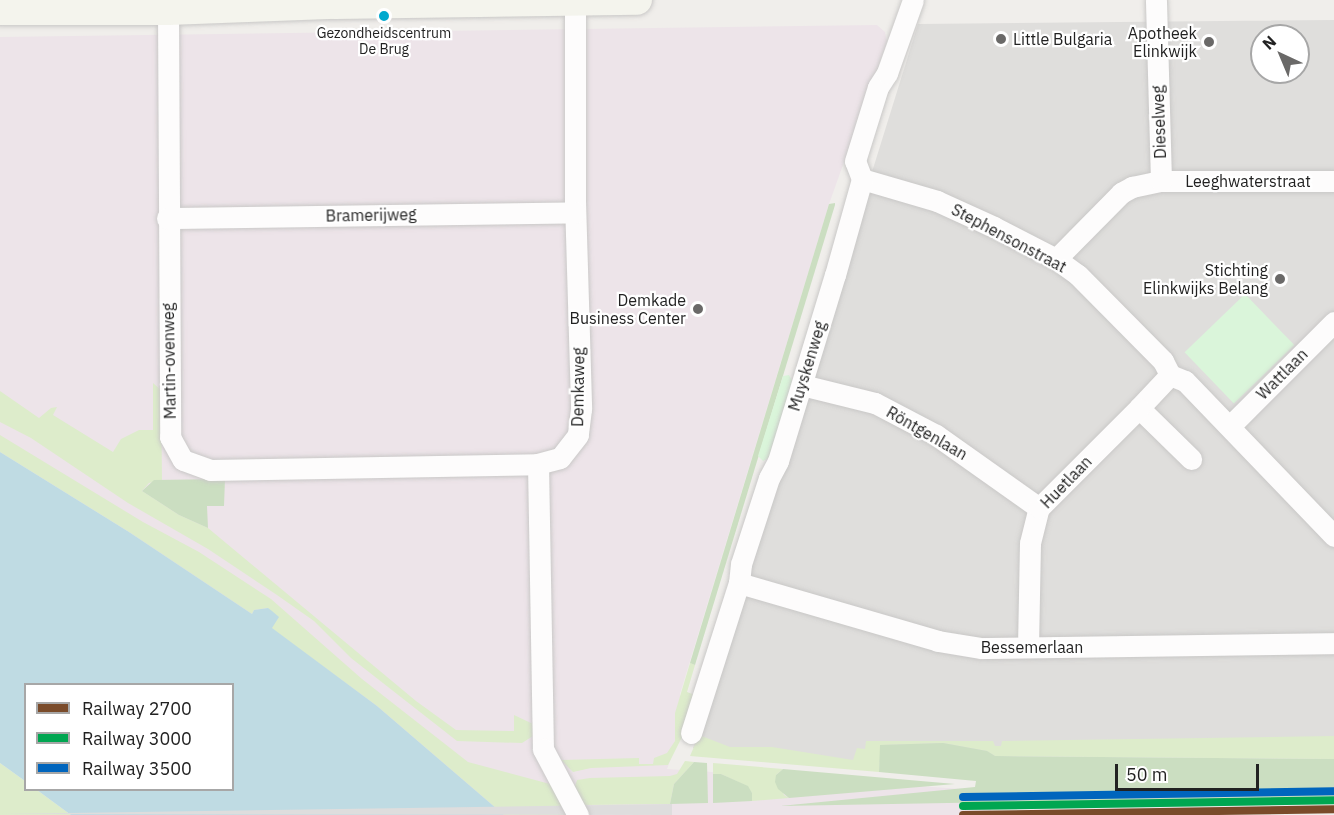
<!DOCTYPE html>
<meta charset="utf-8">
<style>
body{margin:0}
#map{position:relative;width:1334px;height:815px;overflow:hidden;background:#f0eeeb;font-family:"IBM Plex Sans",sans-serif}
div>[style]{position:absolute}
.residential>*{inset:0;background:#dfdedc}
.industrial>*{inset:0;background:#ede4e9}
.grass>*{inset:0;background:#ddeccb}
.forest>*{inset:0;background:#cbdec1}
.park>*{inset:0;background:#daf5da;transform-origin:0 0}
.water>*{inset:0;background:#bfdbe3}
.pier>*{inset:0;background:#dedddd}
.roads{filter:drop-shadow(0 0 2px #c9c8c7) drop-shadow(0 0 2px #c9c8c7)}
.minor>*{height:21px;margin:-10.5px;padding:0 10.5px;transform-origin:10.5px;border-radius:10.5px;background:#fdfcfc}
.secondary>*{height:30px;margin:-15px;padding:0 15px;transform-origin:15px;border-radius:15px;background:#f4f4ed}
.rail-1>*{height:8px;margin:-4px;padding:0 4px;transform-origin:4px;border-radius:4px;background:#7a4b2a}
.rail-2>*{height:8px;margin:-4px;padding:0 4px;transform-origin:4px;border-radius:4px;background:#00a651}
.rail-3>*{height:8px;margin:-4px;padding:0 4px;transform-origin:4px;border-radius:4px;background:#0065bd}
.dots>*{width:16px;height:16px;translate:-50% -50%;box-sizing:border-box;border:3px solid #fff;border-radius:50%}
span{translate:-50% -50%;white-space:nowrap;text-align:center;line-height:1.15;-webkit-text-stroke:4.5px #fff;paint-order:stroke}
.bus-label{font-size:14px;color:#222}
.poi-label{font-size:16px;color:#222}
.right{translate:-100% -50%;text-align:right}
.left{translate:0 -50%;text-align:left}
.street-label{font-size:16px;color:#222}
.legend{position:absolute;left:24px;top:683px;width:210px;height:108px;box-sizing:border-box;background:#fff;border:2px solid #a7a7a7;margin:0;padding:8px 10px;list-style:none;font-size:18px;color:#222}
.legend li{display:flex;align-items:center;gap:12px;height:30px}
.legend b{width:30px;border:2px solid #a7a7a7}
.north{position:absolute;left:1250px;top:24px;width:60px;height:60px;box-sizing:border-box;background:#fff;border:2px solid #a7a7a7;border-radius:50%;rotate:316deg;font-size:16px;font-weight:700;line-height:24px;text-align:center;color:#222}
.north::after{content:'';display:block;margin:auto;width:21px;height:27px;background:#6a6968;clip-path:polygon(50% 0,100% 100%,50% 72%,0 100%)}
.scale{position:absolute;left:1115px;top:764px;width:144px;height:27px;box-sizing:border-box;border:3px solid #222;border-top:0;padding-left:8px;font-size:18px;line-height:21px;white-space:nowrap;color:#222;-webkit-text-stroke:4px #fff;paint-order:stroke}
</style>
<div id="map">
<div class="residential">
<div style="clip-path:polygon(evenodd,1334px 20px,1334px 742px,851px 763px,693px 748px,918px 24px,1334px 20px,1262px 36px,1298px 36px,1298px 72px,1262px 72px,1262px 36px)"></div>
</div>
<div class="industrial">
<div style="clip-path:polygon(877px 25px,885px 32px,887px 42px,829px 204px,680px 694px,681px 732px,667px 769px,992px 791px,991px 815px,504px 815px,129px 532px,0 452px,0 37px)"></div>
</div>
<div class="grass">
<div style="clip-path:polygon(153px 383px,161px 390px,162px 480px,149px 483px,142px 491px,179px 515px,208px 528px,416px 701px,456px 730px,514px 731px,514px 715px,533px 724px,533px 736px,522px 743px,457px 741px,351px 658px,314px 621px,277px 595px,208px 549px,128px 503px,31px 438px,0 422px,0 391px,39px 418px,51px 408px,57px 407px,53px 415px,113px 452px,121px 439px,139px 430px,153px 430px)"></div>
<div style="clip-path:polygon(0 435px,143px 522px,199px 552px,271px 599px,362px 679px,468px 762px,550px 784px,568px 815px,504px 815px,377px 706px,271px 628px,268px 608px,254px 610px,252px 614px,129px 532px,0 452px)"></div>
<div style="clip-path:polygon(690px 663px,695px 665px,687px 692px,695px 695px,686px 729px,668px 765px,591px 768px,573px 772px,561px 760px,639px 758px,639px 764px,653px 764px,654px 758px,667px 753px,675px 741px,675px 713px)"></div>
<div style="clip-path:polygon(699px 735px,730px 747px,772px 747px,853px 760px,857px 748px,865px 749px,866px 741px,993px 741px,995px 746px,1001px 746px,1002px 741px,1334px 736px,1334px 759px,995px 756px,987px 751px,943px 743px,881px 745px,879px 772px,690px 756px)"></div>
<div style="clip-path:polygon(685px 761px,694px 762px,674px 784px,670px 804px,584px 805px,574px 789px,577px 780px,590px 778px,670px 776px,677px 774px)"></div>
<div style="clip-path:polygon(0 763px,25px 781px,26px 790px,37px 790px,71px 815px,0 815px)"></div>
<div style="clip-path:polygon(713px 763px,783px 769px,776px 775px,784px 795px,789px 798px,752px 801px,752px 793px,747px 786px,721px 774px,713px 774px)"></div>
</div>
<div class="forest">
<div style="clip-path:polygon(835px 203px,835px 205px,695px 665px,690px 663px,829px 204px)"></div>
<div style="clip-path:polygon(225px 479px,224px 506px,207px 506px,208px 528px,179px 515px,142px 491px,154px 480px)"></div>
<div style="clip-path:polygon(943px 743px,987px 751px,995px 756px,1334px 759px,1334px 796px,780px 806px,975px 787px,976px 781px,879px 772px,880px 745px)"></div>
<div style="clip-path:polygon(694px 762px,707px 763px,708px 803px,670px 804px,674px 784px)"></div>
<div style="clip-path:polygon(783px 769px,955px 784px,789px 798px,778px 789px,775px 782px,776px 775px)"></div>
<div style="clip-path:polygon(713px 774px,721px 774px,748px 786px,752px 793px,752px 801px,713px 803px)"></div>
</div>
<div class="park">
<div style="left:1245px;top:294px;width:71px;height:84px;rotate:46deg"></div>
<div style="clip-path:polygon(789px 375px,794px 384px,772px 456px,763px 461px,758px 456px,783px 376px)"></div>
</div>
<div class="water">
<div style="clip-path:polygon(0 452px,129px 532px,252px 614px,254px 610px,268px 608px,272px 611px,279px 617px,272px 628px,377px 706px,504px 815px,71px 815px,37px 790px,232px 790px,232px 684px,26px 684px,25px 781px,0 763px)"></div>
</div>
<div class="pier">
<div style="clip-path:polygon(672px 804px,672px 815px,0 814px)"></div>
</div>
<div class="roads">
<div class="minor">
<div style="left:575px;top:3px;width:198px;rotate:90deg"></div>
<div style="left:575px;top:201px;width:208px;rotate:88.3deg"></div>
<div style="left:581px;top:409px;width:26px;rotate:97deg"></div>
<div style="left:578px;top:435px;width:29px;rotate:128deg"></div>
<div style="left:560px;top:458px;width:23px;rotate:165deg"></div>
<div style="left:538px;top:464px;width:285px;rotate:89deg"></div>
<div style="left:543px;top:749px;width:75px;rotate:62.1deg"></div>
<div style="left:168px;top:10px;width:427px;rotate:89.7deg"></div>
<div style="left:170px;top:437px;width:26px;rotate:61deg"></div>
<div style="left:183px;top:460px;width:29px;rotate:20deg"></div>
<div style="left:210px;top:470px;width:328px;rotate:-1deg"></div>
<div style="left:862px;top:179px;width:78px;rotate:16.3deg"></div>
<div style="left:937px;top:201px;width:63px;rotate:24.5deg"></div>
<div style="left:994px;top:227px;width:70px;rotate:27.3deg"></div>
<div style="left:1056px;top:259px;width:27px;rotate:36deg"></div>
<div style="left:1078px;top:275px;width:121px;rotate:45.3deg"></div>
<div style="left:1163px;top:361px;width:16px;rotate:63deg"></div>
<div style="left:1170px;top:375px;width:16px;rotate:22deg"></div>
<div style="left:1185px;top:381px;width:215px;rotate:46.1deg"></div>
<div style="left:1161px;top:181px;width:173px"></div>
<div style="left:167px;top:218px;width:408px;rotate:-0.8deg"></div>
<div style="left:1056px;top:259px;width:93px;rotate:-45.4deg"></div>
<div style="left:1121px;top:193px;width:13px;rotate:-29deg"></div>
<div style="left:1132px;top:187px;width:30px;rotate:-12deg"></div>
<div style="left:1161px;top:181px;width:181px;rotate:-91.6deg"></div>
<div style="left:1170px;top:375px;width:45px;rotate:133.2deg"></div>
<div style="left:1139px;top:408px;width:73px;rotate:44.4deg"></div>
<div style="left:802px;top:385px;width:75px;rotate:13.9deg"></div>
<div style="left:875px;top:403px;width:69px;rotate:27.7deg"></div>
<div style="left:936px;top:435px;width:126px;rotate:35.3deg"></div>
<div style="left:1230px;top:426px;width:147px;rotate:-45deg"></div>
<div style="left:739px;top:583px;width:207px;rotate:16.2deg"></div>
<div style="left:938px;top:641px;width:44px;rotate:9.2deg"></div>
<div style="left:981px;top:648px;width:353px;rotate:-0.8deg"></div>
<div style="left:1028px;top:647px;width:104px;rotate:-88.9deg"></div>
<div style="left:1030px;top:543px;width:36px;rotate:-76deg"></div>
<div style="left:1039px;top:508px;width:141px;rotate:-45deg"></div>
<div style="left:691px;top:733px;width:157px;rotate:-72.3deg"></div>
<div style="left:739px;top:583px;width:19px;rotate:-84deg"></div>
<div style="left:741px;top:564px;width:90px;rotate:-72deg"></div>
<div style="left:769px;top:478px;width:19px;rotate:-62deg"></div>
<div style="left:778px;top:461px;width:195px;rotate:-73deg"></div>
<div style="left:835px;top:275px;width:100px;rotate:-74.3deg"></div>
<div style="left:862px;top:179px;width:19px;rotate:-111deg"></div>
<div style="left:855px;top:161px;width:77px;rotate:-72.7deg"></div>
<div style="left:878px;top:87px;width:17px;rotate:-57deg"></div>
<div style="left:887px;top:73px;width:77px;rotate:-70.4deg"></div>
</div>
<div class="secondary">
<div style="left:0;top:10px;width:168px"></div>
<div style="left:168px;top:10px;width:167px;rotate:-2.1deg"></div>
<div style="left:335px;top:4px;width:302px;rotate:-0.8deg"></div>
</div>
</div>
<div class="rail-1">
<div style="left:963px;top:815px;width:371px;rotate:-0.9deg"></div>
</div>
<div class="rail-2">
<div style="left:963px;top:806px;width:371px;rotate:-0.9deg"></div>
</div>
<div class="rail-3">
<div style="left:963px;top:797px;width:371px;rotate:-0.9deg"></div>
</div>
<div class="dots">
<div style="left:384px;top:16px;background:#00a9ce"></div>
<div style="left:1001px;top:39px;background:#6a6968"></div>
<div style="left:1209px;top:42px;background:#6a6968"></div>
<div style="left:1280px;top:279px;background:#6a6968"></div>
<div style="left:698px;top:309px;background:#6a6968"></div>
</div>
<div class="bus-label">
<span style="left:384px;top:41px">Gezondheidscentrum<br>De Brug</span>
</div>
<div class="poi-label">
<span class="right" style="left:1197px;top:42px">Apotheek<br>Elinkwijk</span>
<span class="left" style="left:1013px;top:39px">Little Bulgaria</span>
<span class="right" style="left:1268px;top:279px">Stichting<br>Elinkwijks Belang</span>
<span class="right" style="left:686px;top:309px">Demkade<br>Business Center</span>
</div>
<div class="street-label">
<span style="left:1159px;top:122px;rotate:-92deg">Dieselweg</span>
<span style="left:1248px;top:181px">Leeghwaterstraat</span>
<span style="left:371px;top:215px;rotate:-1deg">Bramerijweg</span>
<span style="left:1009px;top:238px;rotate:28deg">Stephensonstraat</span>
<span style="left:169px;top:361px;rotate:-91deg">Martin-ovenweg</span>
<span style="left:807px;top:366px;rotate:-73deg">Muyskenweg</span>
<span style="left:1282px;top:374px;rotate:-45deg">Wattlaan</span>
<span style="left:578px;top:387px;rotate:-89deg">Demkaweg</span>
<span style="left:927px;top:433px;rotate:30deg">Röntgenlaan</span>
<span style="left:1066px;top:482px;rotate:-46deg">Huetlaan</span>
<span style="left:1032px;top:647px">Bessemerlaan</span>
</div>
<ul class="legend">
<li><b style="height:8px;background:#7a4b2a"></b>Railway 2700</li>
<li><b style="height:8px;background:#00a651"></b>Railway 3000</li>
<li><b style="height:8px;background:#0065bd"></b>Railway 3500</li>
</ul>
<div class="north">N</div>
<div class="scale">50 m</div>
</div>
